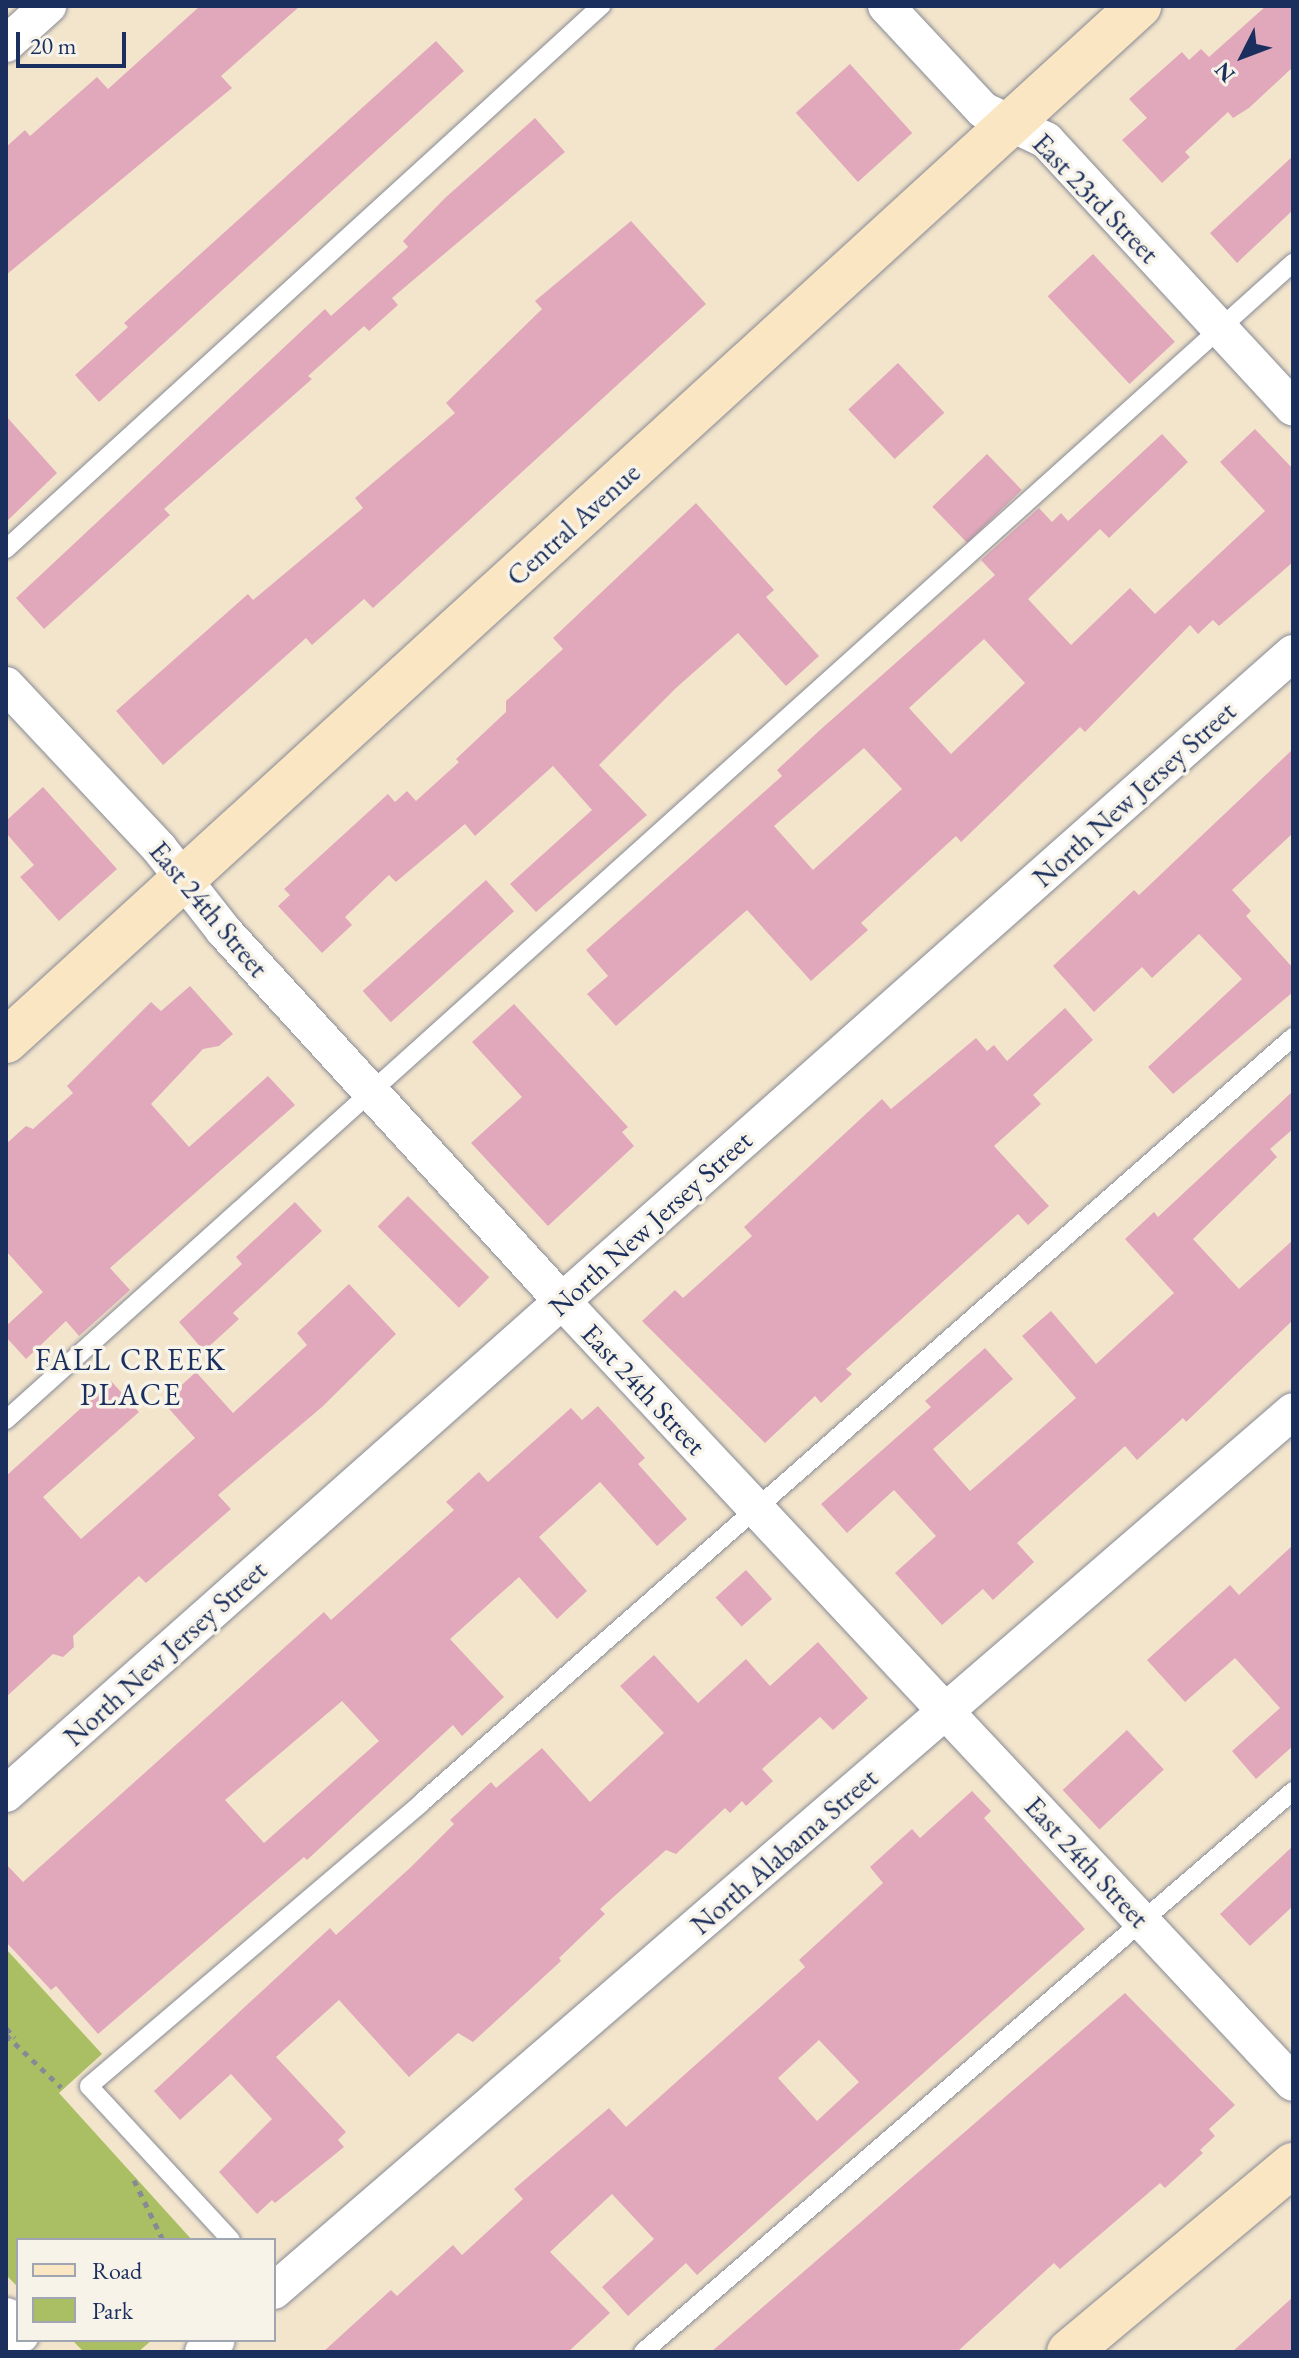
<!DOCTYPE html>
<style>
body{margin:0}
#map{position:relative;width:1299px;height:2358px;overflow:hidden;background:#f3e5cc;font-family:"EB Garamond",serif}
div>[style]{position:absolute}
.green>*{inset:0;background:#aabf63}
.building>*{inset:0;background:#e1a8bc;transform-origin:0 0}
.path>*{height:5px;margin-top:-2.5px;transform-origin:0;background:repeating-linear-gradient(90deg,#878a95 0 6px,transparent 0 12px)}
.roads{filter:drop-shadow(0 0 2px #878a95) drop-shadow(0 0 2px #878a95)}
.service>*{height:18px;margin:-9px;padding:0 9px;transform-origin:9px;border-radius:9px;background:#fff}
.minor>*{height:36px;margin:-18px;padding:0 18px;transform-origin:18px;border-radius:18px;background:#fff}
.tertiary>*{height:44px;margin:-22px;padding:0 22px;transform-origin:22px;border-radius:22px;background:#fff}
.secondary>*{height:44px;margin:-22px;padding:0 22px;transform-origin:22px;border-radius:22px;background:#fbe6c3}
span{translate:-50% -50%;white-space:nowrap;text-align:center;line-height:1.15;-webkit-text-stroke:7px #f7f3e8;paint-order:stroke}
.street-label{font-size:28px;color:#1b2f5e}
.neighbourhood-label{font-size:30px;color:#1b2f5e;letter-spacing:2px}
.frame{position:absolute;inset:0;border:8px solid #1b2f5e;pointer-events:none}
.legend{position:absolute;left:16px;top:2238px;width:260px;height:104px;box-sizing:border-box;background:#f7f3e8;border:2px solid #9fa5b1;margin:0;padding:10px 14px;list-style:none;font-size:24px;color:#1b2f5e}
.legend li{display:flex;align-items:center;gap:16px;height:40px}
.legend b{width:40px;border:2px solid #9fa5b1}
.north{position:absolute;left:1203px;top:16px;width:80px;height:80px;-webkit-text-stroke:6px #f7f3e8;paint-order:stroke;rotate:228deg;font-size:22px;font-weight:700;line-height:32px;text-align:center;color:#1b2f5e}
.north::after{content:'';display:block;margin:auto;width:28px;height:36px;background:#1b2f5e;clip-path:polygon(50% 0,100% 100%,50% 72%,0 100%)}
.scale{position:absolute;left:16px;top:32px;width:110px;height:36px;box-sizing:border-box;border:4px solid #1b2f5e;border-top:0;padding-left:10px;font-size:24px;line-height:28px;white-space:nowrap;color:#1b2f5e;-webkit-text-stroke:6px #f7f3e8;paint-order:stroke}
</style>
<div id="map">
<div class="green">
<div style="clip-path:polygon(6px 1949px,102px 2054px,59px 2093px,192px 2240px,18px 2240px,18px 2287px,6px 2275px)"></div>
<div style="clip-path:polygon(72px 2340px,152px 2340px,138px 2352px,84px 2352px)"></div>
</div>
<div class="building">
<div style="clip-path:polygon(200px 6px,300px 6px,221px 76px,232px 88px,6px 275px,6px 147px,25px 130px,30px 136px,97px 77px,108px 89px)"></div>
<div style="clip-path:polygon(1266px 6px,1293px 6px,1293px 67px,1249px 108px,1233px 118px,1228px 112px,1185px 152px,1190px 157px,1162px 183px,1122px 140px,1147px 118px,1129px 99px,1182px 52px,1189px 60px,1201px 49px,1209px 57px)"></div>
<div style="clip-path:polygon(436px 41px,464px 71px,99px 402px,75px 375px,128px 327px,124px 323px)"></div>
<div style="left:850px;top:64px;width:93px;height:73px;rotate:48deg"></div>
<div style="clip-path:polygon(535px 118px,565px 152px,392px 298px,398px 305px,369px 331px,364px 326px,308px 376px,312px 379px,164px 509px,170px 515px,44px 629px,16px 598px,325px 309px,331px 316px,408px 247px,403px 241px,445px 198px)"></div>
<div style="clip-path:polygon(1293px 156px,1293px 210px,1237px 263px,1210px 233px)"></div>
<div style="clip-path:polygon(631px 221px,706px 304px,373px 608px,364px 599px,312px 645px,306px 638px,163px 765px,116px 711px,248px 594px,253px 600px,363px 508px,355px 498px,455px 413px,446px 403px,542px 309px,535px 301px)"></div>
<div style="left:1093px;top:254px;width:120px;height:62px;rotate:47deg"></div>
<div style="left:898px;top:363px;width:68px;height:68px;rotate:47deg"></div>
<div style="clip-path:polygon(6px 416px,57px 473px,6px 522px)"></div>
<div style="clip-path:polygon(evenodd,1255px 429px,1293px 469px,1293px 562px,1219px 626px,1213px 620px,1198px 634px,1190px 625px,1085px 732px,1080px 727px,961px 842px,956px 836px,861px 923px,868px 930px,811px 981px,747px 910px,616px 1026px,587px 994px,608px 976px,586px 950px,782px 776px,777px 770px,820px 730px,995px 575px,981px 560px,1039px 508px,1052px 522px,1061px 513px,1068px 521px,1162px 434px,1188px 462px,1109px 538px,1100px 529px,1028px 599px,1071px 645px,1130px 588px,1155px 614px,1265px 511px,1220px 462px,1255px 429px,984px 639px,1025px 683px,951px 754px,909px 708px,984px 639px,1255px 429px,864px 748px,902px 789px,813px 870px,774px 826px,864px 748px)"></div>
<div style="left:987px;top:454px;width:50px;height:76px;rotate:46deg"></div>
<div style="clip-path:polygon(696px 503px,774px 590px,766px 597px,819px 656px,786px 686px,738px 633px,676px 688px,599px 765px,647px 815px,536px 912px,510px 884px,592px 810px,553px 766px,475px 836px,465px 824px,396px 882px,389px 875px,345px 917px,352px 925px,322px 953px,278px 906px,290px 895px,284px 889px,388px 794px,395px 802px,407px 791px,416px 801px,459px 762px,456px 759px,506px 712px,506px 701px,563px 649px,553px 638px)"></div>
<div style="clip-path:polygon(1293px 749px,1293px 833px,1232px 890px,1251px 911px,1246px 916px,1293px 968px,1293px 992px,1173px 1094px,1148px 1067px,1242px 979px,1199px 934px,1152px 978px,1142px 967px,1094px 1012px,1053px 966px,1134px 890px,1139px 895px)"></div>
<div style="clip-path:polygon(43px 787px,117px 869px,59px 921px,20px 877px,34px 865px,6px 833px,6px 821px)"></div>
<div style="left:486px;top:880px;width:42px;height:166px;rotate:48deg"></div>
<div style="clip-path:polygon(190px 986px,233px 1034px,219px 1046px,203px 1049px,151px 1104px,189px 1147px,268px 1076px,295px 1105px,110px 1268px,130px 1290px,79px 1336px,66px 1321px,26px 1359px,6px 1337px,6px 1326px,43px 1292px,6px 1251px,6px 1144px,26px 1126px,33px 1129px,73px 1093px,67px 1086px,151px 1002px,161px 1011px)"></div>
<div style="clip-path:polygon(514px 1004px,628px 1127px,622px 1132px,634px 1146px,548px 1226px,471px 1143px,522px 1097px,472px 1042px)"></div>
<div style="clip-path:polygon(1065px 1008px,1093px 1040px,1033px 1095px,1041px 1104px,994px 1146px,1049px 1206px,1028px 1225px,1018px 1214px,846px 1369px,852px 1374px,821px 1403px,815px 1396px,765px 1443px,642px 1321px,675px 1290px,683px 1298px,752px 1236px,744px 1227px,882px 1099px,891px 1109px,976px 1038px,987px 1051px,994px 1045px,1007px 1061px)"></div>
<div style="clip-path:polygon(1293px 1091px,1293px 1129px,1270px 1149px,1277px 1157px,1193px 1239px,1239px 1289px,1293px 1240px,1293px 1320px,1186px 1422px,1183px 1418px,1137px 1460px,1125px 1446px,1017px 1543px,1034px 1562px,993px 1600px,983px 1589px,942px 1625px,895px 1573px,936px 1536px,894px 1490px,847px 1533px,821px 1504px,931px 1407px,925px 1401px,985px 1348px,1013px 1379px,933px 1449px,970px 1491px,1076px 1398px,1022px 1336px,1051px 1311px,1096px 1364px,1174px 1293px,1125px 1239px,1154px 1212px,1158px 1217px)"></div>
<div style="left:408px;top:1196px;width:115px;height:43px;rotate:45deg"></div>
<div style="clip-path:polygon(295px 1202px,322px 1231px,233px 1313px,239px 1319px,204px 1351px,179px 1322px,242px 1264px,236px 1257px)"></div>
<div style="clip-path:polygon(349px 1284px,396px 1334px,322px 1407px,218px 1495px,231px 1509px,146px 1583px,139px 1576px,73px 1636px,74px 1647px,63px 1657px,53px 1654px,6px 1697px,6px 1476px,111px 1381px,139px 1412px,43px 1497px,81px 1539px,195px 1438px,163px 1402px,196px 1372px,233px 1413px,307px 1345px,297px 1333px)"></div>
<div style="clip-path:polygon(evenodd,598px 1406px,645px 1458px,638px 1464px,687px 1519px,657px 1546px,600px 1482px,539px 1537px,587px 1591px,557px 1619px,519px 1577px,450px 1639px,504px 1697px,462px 1736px,453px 1725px,307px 1860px,304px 1857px,98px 2034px,56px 1986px,51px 1990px,6px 1942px,6px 1864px,23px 1882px,324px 1612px,331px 1620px,454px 1510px,446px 1502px,479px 1472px,488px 1482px,571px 1408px,582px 1420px,598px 1406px,342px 1701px,379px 1741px,264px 1843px,225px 1800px,342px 1701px)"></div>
<div style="clip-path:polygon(1293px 1545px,1293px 1746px,1256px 1779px,1232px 1751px,1280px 1708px,1235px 1658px,1185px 1702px,1147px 1660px,1230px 1585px,1239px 1595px)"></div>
<div style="left:746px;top:1570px;width:39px;height:41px;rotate:48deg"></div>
<div style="clip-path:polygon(818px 1642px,868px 1698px,833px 1730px,820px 1717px,762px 1769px,773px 1781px,746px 1806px,742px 1801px,730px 1813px,725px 1808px,676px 1854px,666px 1850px,600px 1909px,605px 1914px,559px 1958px,561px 1961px,473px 2042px,458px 2033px,409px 2077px,339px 2000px,276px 2057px,346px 2132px,338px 2140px,344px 2147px,275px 2203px,272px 2200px,257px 2214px,219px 2172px,272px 2119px,231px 2074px,180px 2120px,154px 2091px,330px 1928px,336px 1935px,411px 1867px,454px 1824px,450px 1820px,491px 1782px,496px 1788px,542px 1748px,590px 1802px,664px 1733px,620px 1686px,654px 1655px,698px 1703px,746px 1659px,770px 1686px)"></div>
<div style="left:1127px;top:1730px;width:54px;height:88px;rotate:47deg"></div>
<div style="clip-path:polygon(evenodd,972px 1791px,991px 1811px,984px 1818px,1085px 1929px,697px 2275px,686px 2263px,628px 2316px,602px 2287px,654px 2239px,612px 2194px,550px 2252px,610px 2313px,568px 2352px,323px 2352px,391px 2290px,397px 2296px,453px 2245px,462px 2255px,523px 2199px,514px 2189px,609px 2108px,626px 2127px,805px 1967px,799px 1960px,883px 1883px,870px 1867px,912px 1829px,920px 1838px,972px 1791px,819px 2040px,859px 2082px,817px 2121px,778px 2078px,819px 2040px)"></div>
<div style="clip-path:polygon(1293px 1846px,1293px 1906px,1250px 1946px,1220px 1914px)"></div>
<div style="clip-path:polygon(1125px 1993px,1235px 2105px,1209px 2129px,1215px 2136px,1200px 2150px,1203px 2153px,1165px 2188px,1160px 2183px,1060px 2269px,1054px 2263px,957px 2352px,711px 2352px)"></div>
<div style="clip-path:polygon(1293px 2297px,1293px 2352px,1232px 2352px)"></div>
</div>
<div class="path">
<div style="left:6px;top:2028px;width:13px;rotate:48deg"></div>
<div style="left:6px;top:2035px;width:76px;rotate:43.4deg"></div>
<div style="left:134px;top:2180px;width:67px;rotate:64.2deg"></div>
</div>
<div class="roads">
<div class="service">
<div style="left:6px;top:549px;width:806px;rotate:-42.38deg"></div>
<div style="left:6px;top:1420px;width:1731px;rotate:-41.96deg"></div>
<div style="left:231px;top:2240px;width:209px;rotate:-132.7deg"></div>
<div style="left:89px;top:2086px;width:436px;rotate:-40.4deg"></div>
<div style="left:421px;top:1803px;width:1161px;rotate:-41.3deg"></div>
<div style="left:643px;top:2352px;width:859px;rotate:-40.8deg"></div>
</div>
<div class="minor">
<div style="left:886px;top:6px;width:142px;rotate:47deg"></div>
<div style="left:983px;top:110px;width:70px;rotate:25.5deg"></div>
<div style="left:1046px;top:140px;width:364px;rotate:47.3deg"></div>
<div style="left:6px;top:44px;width:57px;rotate:-42.1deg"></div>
<div style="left:6px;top:685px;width:224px;rotate:46.8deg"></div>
<div style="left:159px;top:848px;width:105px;rotate:51.9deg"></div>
<div style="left:224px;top:931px;width:501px;rotate:47.59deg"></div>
<div style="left:562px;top:1301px;width:1070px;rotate:46.93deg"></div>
<div style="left:6px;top:1794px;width:1720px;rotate:-41.56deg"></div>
<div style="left:274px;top:2291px;width:1346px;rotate:-40.81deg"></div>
<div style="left:203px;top:2352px;width:18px;rotate:-41deg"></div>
</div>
<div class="tertiary">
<div style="left:6px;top:2320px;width:17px;rotate:45deg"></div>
</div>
<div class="secondary">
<div style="left:6px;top:1041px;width:1535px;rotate:-42.41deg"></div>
<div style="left:1069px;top:2352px;width:292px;rotate:-39.9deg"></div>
</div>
</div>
<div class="street-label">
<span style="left:1096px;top:198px;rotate:46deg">East 23rd Street</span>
<span style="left:573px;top:524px;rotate:-42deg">Central Avenue</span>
<span style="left:1134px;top:794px;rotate:-42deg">North New Jersey Street</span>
<span style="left:209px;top:909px;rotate:50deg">East 24th Street</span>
<span style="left:650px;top:1223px;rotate:-42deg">North New Jersey Street</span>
<span style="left:644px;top:1389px;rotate:47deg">East 24th Street</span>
<span style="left:165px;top:1653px;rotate:-42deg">North New Jersey Street</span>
<span style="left:784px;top:1851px;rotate:-41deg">North Alabama Street</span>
<span style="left:1087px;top:1862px;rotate:47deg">East 24th Street</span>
</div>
<div class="neighbourhood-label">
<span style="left:131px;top:1377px">FALL CREEK<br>PLACE</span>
</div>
<div class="frame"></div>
<ul class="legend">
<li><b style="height:10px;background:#fbe6c3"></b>Road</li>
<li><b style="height:22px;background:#aabf63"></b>Park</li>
</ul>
<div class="north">N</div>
<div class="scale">20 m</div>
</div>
